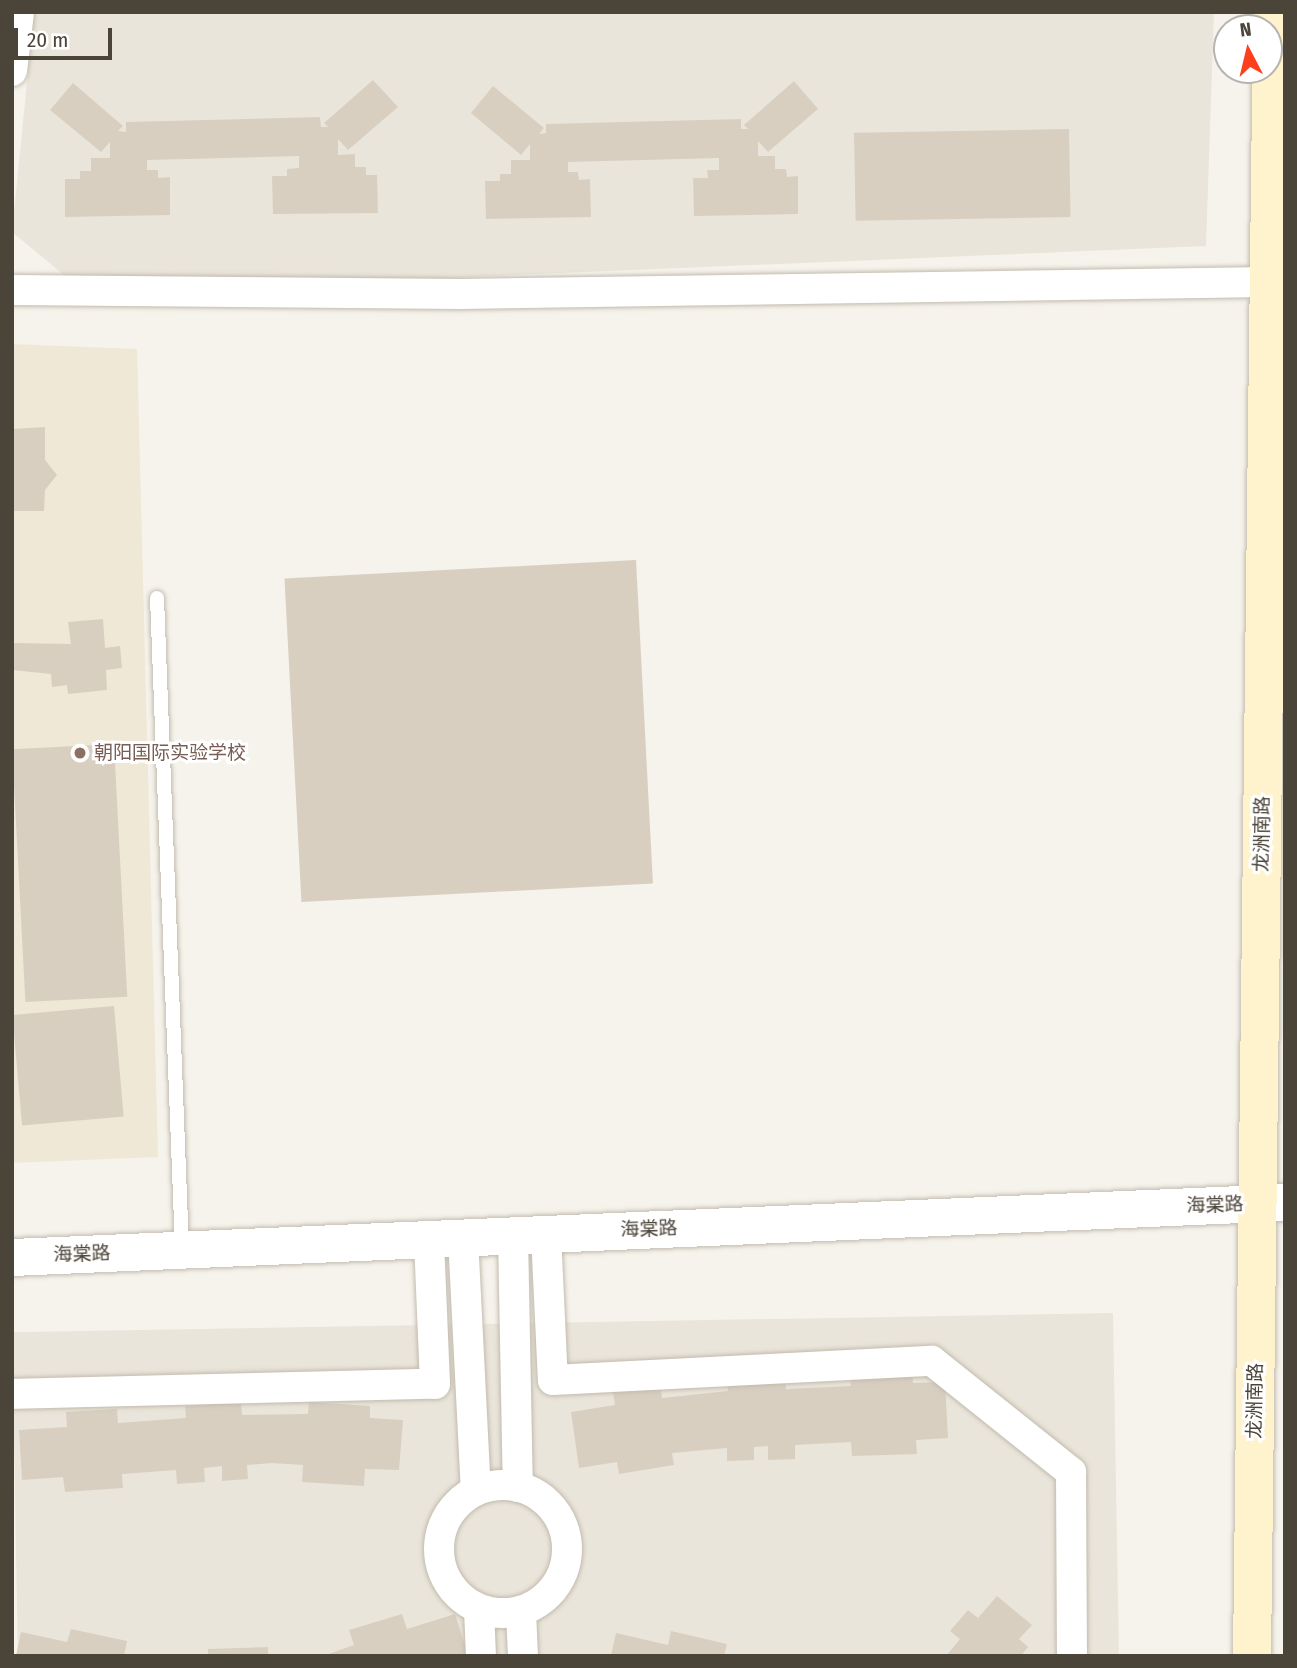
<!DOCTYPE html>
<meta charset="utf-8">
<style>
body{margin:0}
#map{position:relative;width:1297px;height:1668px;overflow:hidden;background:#f6f3ec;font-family:"Fira Sans Condensed","Noto Sans SC",sans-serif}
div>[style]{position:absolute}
.residential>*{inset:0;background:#eae5da;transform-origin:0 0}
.education>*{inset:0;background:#efe8d6}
.building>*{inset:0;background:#d8cfc1;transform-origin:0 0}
.roads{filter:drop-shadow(0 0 2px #c2bbae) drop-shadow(0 0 2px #c2bbae)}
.service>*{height:14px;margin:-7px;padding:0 7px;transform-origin:7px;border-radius:7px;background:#fff}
.minor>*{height:30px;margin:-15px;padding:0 15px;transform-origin:15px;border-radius:15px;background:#fff}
.minor>.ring{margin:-15px;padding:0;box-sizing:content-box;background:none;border:30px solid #fff;border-radius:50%}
.tertiary>*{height:37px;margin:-18.5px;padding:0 18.5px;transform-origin:18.5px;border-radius:18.5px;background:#fff}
.secondary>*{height:38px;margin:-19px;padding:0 19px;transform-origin:19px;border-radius:19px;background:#fff3cd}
.dots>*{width:19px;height:19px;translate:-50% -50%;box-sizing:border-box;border:4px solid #fff;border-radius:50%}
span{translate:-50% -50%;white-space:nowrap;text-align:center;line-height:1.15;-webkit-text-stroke:6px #fff;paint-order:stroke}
.education-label{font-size:19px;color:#785e54}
.left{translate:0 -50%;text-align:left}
.street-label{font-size:19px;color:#4b4439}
.frame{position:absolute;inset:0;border:14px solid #4b4439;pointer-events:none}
.north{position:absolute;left:1213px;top:14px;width:70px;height:70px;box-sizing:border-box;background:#fff;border:2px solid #b7b4b0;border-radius:50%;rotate:353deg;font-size:19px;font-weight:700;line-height:28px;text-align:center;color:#4b4439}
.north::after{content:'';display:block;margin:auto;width:24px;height:32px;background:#fc3f1d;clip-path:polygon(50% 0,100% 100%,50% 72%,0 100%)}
.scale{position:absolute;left:14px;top:28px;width:98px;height:32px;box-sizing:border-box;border:4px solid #4b4439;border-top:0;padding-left:9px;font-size:21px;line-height:24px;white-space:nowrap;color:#4b4439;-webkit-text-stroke:5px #fff;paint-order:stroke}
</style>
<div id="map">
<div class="residential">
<div style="clip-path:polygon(34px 12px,1214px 12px,1206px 246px,86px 293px,12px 232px)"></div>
<div style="left:1113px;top:1313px;width:343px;height:1101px;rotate:89deg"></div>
</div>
<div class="education">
<div style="clip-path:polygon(12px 344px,137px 349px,158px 1157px,12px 1163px)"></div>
</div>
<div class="building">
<div style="clip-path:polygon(373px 80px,398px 107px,348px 150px,338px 139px,338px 155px,355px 154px,355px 167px,366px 167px,366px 175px,377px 175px,378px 213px,273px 214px,272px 176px,287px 176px,287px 169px,299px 168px,299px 156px,147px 160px,147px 170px,158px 170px,158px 178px,170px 177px,170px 215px,65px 217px,65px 179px,80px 179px,80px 171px,91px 171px,91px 158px,110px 158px,110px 142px,101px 152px,50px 110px,73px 83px,123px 126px,118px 131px,126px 132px,126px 122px,320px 117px,321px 127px,328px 127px,324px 123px)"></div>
<div style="clip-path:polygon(794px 81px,818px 109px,768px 152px,758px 141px,758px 156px,775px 156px,775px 169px,786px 169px,787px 177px,798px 176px,798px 214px,694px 216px,693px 178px,708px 178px,707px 170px,719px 170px,719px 158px,568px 162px,568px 172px,578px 172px,579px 180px,590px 179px,591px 217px,486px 219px,485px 181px,500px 181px,500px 174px,511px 174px,511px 160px,530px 160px,530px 144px,521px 155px,471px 113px,493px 86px,544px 128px,539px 134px,546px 133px,546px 124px,741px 119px,741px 129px,748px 129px,744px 125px)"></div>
<div style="left:1069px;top:129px;width:88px;height:215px;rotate:89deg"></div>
<div style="clip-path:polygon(45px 427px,45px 460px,57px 475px,45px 490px,44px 511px,12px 511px,12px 429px)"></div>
<div style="left:636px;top:560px;width:324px;height:352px;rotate:87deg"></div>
<div style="clip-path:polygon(103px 619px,105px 648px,120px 646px,122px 668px,106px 670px,107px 690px,68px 694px,67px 685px,52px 687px,51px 674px,12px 670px,12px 643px,71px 644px,68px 622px)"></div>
<div style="left:114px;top:744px;width:253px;height:102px;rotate:87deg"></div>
<div style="left:114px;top:1006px;width:111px;height:102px;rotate:85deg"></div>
<div style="clip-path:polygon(912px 1368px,913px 1383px,945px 1382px,948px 1438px,916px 1440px,917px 1454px,852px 1456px,851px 1442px,795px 1445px,795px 1459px,768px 1460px,768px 1446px,754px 1447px,754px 1460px,727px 1461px,727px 1448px,672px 1453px,674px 1465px,619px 1474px,617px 1462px,579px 1468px,571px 1412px,615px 1405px,613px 1392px,660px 1384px,662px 1398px,728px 1391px,727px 1377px,785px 1374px,786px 1389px,851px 1386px,850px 1371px)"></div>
<div style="clip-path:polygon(241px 1402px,242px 1415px,308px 1414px,309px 1402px,370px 1406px,370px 1418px,403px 1420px,399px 1470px,365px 1469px,364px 1486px,302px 1482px,303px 1465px,272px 1463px,247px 1465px,248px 1479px,222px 1481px,222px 1466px,204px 1468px,205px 1482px,177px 1484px,176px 1470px,122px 1474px,123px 1488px,65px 1492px,63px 1477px,22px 1480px,19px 1430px,67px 1427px,66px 1412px,117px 1409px,118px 1423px,186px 1418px,185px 1406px)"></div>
<div style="clip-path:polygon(997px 1596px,1032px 1625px,1019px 1639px,1028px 1647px,1021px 1656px,946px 1656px,960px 1639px,950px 1631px,968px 1610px,978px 1618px)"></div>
<div style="clip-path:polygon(402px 1614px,407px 1629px,455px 1614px,468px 1656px,323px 1656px,354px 1645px,349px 1630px)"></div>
<div style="clip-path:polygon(71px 1629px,127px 1641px,124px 1656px,16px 1656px,21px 1632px,67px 1642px)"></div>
<div style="clip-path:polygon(671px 1631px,727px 1644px,724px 1656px,611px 1656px,616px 1633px,668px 1645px)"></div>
<div style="clip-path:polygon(268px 1647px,268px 1656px,208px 1656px,208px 1649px)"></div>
</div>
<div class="roads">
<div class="service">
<div style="left:157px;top:598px;width:651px;rotate:87.8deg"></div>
</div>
<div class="minor">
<div style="left:12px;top:71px;width:59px;rotate:-83.2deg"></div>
<div style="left:12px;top:290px;width:449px;rotate:0.5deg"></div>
<div style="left:461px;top:294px;width:808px;rotate:-0.85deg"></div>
<div style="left:546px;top:1234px;width:146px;rotate:87.3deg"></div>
<div style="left:553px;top:1380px;width:379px;rotate:-2.9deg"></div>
<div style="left:932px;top:1361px;width:178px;rotate:38.6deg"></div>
<div style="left:1071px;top:1472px;width:184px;rotate:89.7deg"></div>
<div style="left:513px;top:1235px;width:252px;rotate:88.9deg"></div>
<div style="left:463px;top:1237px;width:254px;rotate:87.1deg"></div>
<div style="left:12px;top:1394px;width:423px;rotate:-1.4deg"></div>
<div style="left:435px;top:1384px;width:145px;rotate:-92.4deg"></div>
<div class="ring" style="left:439px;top:1485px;width:98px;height:98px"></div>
<div style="left:479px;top:1609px;width:47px;rotate:87.6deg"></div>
<div style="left:521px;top:1611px;width:45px;rotate:87.5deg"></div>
</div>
<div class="tertiary">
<div style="left:12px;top:1257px;width:1274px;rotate:-2.47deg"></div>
</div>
<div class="secondary">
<div style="left:1252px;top:1656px;width:1644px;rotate:-89.3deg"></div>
</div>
</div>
<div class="dots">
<div style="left:80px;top:753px;background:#8d6e63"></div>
</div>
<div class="education-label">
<span class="left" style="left:94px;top:753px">朝阳国际实验学校</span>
</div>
<div class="street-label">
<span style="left:1262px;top:834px;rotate:-89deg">龙洲南路</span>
<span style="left:1215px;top:1205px;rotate:-2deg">海棠路</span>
<span style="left:649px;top:1229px;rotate:-2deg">海棠路</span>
<span style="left:82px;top:1254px;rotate:-2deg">海棠路</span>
<span style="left:1255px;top:1401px;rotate:-89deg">龙洲南路</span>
</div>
<div class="frame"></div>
<div class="north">N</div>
<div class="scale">20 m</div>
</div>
